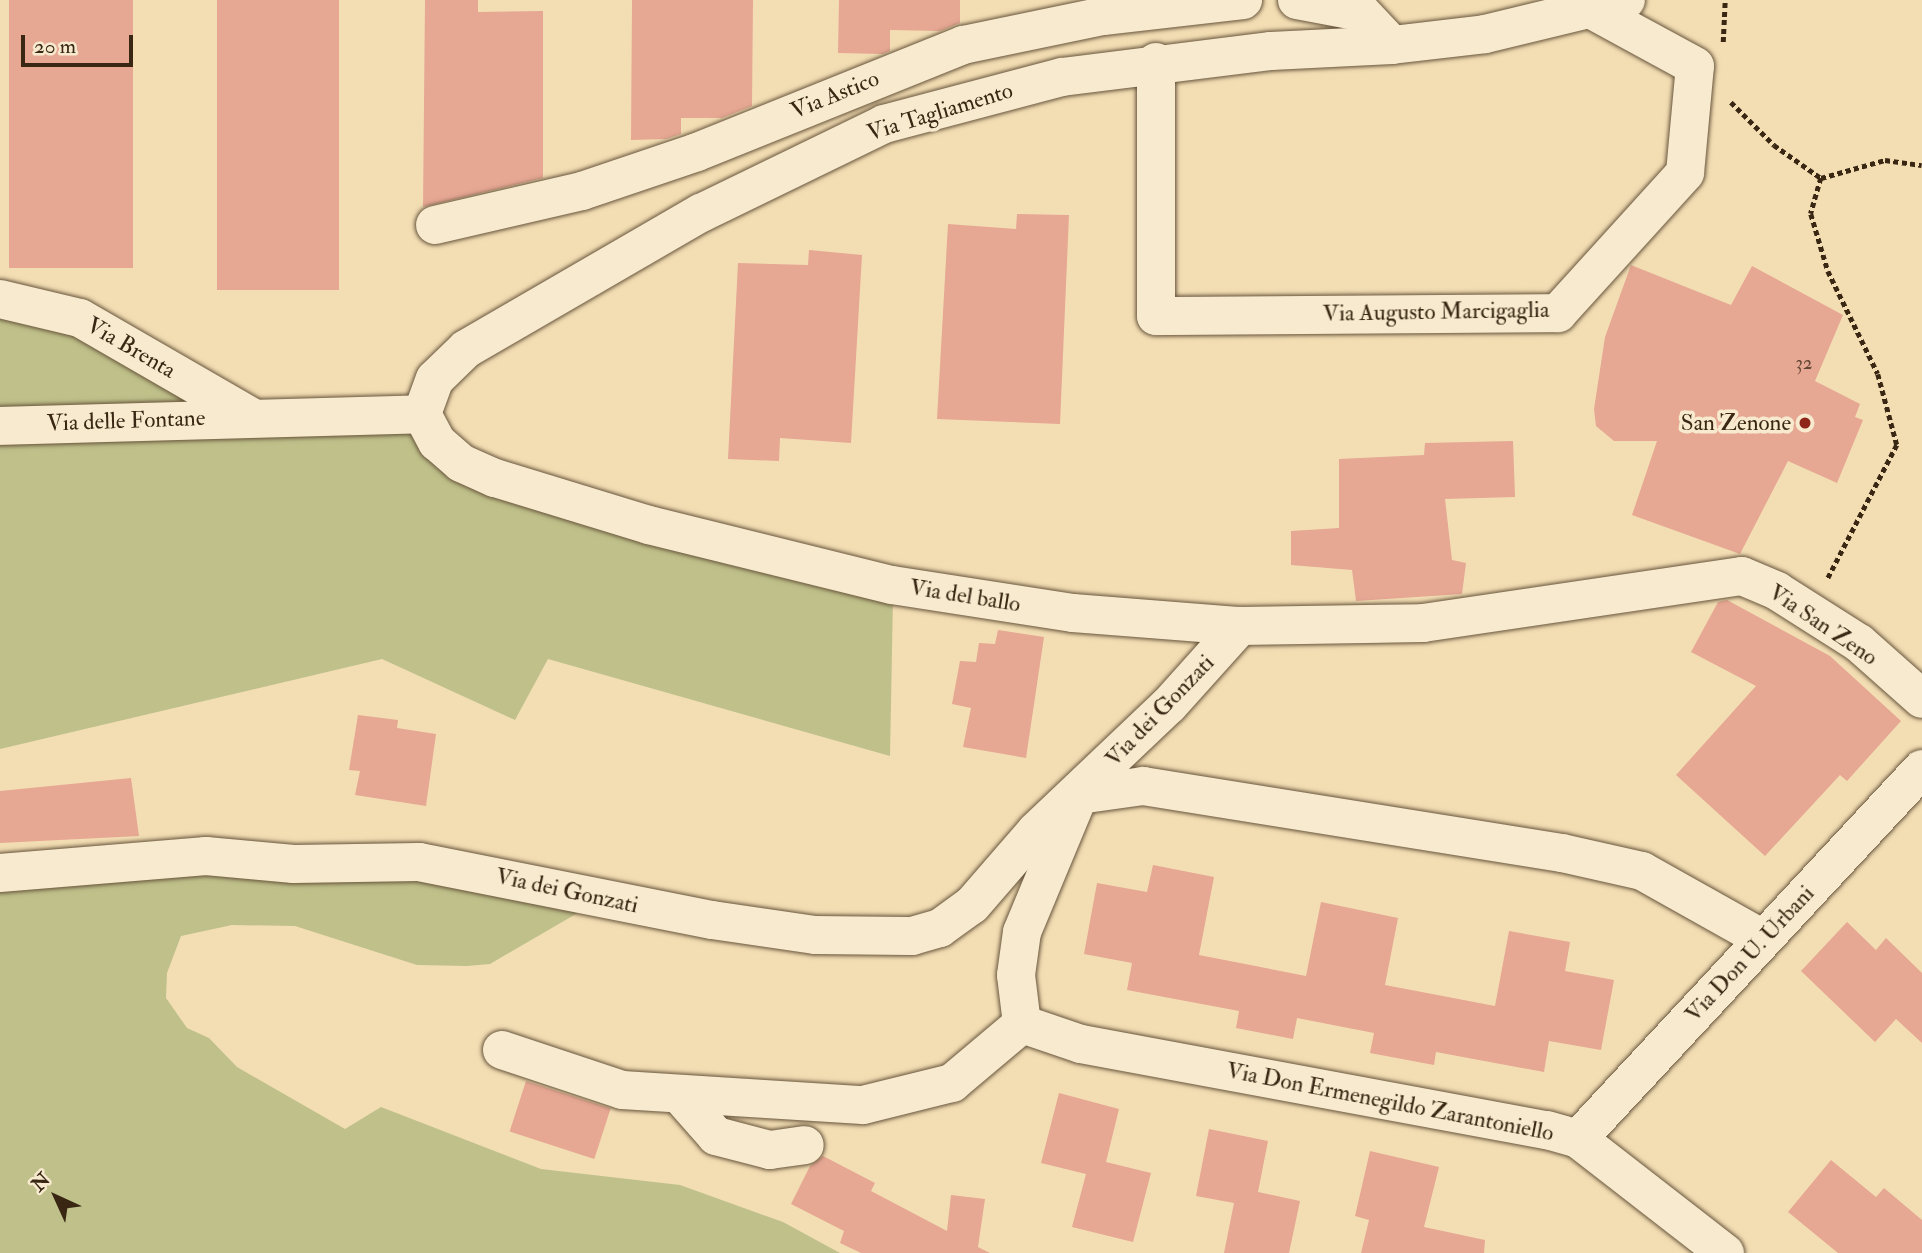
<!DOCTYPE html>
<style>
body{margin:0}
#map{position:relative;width:1922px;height:1253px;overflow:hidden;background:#f3deb4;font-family:"IM FELL Double Pica",serif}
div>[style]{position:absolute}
.green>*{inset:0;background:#bfc08a}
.building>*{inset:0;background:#e6a793;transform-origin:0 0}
.path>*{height:4.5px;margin-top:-2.25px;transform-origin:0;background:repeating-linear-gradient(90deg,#392714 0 5px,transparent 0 8.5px)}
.roads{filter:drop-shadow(0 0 2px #68553c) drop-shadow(0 0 2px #68553c)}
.minor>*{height:38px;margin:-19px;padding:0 19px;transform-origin:19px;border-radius:19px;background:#f7eace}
.dots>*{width:19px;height:19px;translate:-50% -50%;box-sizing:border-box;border:4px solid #f7eace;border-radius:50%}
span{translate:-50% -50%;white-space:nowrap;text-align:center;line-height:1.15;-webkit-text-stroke:7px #f7eace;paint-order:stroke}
.number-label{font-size:19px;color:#644734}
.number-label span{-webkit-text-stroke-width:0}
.street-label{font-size:23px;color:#392714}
.poi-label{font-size:23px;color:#392714}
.right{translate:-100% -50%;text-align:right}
.north{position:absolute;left:21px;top:1162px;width:70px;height:70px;-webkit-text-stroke:5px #f7eace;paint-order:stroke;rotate:315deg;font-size:19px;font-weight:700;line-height:28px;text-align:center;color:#392714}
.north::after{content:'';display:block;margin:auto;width:24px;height:32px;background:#392714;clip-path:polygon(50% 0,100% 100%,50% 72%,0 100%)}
.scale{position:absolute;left:21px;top:35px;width:112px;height:32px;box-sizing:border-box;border:4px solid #392714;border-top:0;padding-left:9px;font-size:21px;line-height:24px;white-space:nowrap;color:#392714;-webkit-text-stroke:5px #f7eace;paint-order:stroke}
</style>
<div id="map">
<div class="green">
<div style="clip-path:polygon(0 309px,73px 326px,250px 428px,412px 423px,447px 463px,893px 597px,890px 756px,548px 659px,515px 720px,382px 659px,0 749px)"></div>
<div style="clip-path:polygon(205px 864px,458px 876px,588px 907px,490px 964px,467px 966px,417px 965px,295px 926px,232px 925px,181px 936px,167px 973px,166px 998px,187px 1028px,209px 1038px,237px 1067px,345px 1129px,381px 1107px,541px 1169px,680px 1185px,783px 1222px,840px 1253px,0 1253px,0 882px)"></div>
</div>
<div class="building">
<div style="left:9px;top:0;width:124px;height:268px"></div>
<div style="left:217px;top:0;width:122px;height:290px"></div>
<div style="clip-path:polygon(425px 0,478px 0,478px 12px,543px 11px,543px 178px,423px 207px)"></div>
<div style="clip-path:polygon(632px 0,753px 0,752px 106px,722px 118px,681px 118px,681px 134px,666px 139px,631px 140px)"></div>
<div style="clip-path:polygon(839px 0,960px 0,960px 23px,940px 31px,890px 30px,890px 51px,883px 54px,838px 53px)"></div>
<div style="clip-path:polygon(1017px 214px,1069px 215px,1060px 424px,937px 419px,948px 224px,1016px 229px)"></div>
<div style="clip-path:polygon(809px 250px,862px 255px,851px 443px,780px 438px,779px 461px,728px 459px,738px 263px,808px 265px)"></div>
<div style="clip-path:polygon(1631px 265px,1731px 305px,1752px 266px,1843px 315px,1815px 381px,1860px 404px,1855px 417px,1863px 420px,1837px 483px,1788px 461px,1740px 554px,1632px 515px,1657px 441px,1614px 441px,1596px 426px,1594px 409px,1605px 337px)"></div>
<div style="clip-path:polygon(1513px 441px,1515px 497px,1445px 499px,1452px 560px,1466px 563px,1462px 594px,1356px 601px,1352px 570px,1291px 565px,1291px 531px,1339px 528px,1339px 459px,1424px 455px,1425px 443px)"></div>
<div style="clip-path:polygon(1727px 600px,1830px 656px,1901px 721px,1847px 781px,1840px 775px,1765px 856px,1676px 775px,1756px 686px,1691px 652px,1718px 602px)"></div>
<div style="clip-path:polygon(998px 630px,1044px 637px,1026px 758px,963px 747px,971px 708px,952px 704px,960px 661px,976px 662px,979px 643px,995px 644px)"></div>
<div style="clip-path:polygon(358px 715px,398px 720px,397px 728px,436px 734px,426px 806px,355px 795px,360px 771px,349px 770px)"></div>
<div style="clip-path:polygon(131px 778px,139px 836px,0 843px,0 791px)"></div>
<div style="clip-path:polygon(1153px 865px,1214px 877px,1199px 955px,1306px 976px,1321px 902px,1398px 918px,1385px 985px,1495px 1006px,1509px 931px,1570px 942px,1565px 971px,1614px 980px,1601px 1050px,1549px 1041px,1544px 1072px,1436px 1052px,1434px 1065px,1370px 1053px,1374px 1033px,1297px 1018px,1293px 1039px,1236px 1028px,1239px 1011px,1127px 990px,1132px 963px,1084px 954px,1097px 883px,1147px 892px)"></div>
<div style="clip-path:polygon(1847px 922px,1876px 950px,1886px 938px,1922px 973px,1922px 1043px,1896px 1019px,1875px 1042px,1801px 971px)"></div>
<div style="left:526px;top:1081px;width:89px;height:53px;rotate:18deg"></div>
<div style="clip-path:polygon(1059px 1093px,1119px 1109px,1106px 1162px,1151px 1173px,1133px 1242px,1072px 1227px,1086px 1174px,1041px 1163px)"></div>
<div style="clip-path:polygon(1209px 1129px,1268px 1141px,1258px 1192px,1300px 1201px,1289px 1253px,1224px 1253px,1234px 1203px,1196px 1196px)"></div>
<div style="clip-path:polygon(1370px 1151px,1439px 1167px,1424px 1227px,1485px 1240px,1484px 1253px,1361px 1253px,1369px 1220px,1355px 1216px)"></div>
<div style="clip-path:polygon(823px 1156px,875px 1183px,871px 1191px,947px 1231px,951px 1195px,985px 1199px,978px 1247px,990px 1253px,861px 1253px,840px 1243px,844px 1231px,791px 1204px,810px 1166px)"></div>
<div style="clip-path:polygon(1831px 1160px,1876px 1197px,1884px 1188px,1922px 1220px,1922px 1253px,1838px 1253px,1788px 1212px)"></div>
</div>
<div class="path">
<div style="left:1723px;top:42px;width:42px;rotate:-87.3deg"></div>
<div style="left:1731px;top:102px;width:61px;rotate:45deg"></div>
<div style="left:1774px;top:145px;width:57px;rotate:35.1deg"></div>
<div style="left:1821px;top:178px;width:37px;rotate:106deg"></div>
<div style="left:1811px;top:214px;width:59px;rotate:73.4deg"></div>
<div style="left:1828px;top:271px;width:114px;rotate:64.1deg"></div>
<div style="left:1878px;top:374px;width:73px;rotate:75deg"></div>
<div style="left:1897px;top:445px;width:152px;rotate:117.4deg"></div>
<div style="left:1821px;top:178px;width:66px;rotate:-15.7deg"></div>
<div style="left:1885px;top:160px;width:37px;rotate:8deg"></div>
</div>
<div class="roads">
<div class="minor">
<div style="left:1297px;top:0;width:65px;rotate:10.6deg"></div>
<div style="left:1361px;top:12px;width:45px;rotate:46.8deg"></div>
<div style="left:1156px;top:62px;width:254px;rotate:90deg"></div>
<div style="left:1156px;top:316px;width:402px;rotate:-0.4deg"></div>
<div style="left:1558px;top:313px;width:189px;rotate:-47.8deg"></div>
<div style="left:1685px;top:173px;width:107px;rotate:-84.7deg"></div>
<div style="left:1695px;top:66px;width:117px;rotate:-151.5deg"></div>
<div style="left:435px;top:225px;width:151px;rotate:-13deg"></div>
<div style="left:582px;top:191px;width:121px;rotate:-18.7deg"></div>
<div style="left:697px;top:152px;width:287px;rotate:-21.9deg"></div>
<div style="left:963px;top:45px;width:143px;rotate:-11.7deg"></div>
<div style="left:1103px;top:16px;width:141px;rotate:-6.5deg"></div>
<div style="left:0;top:299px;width:82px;rotate:13.4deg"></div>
<div style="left:80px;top:318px;width:200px;rotate:30deg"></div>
<div style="left:422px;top:414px;width:32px;rotate:62deg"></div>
<div style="left:437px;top:442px;width:32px;rotate:41deg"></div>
<div style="left:461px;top:463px;width:37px;rotate:24deg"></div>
<div style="left:495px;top:478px;width:161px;rotate:17deg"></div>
<div style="left:649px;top:525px;width:250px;rotate:13.9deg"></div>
<div style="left:892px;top:585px;width:183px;rotate:8.8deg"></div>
<div style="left:1073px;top:613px;width:168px;rotate:4.5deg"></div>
<div style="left:1240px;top:626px;width:183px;rotate:-0.9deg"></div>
<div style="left:1423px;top:623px;width:322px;rotate:-8.4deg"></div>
<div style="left:1742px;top:576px;width:38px;rotate:23deg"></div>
<div style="left:1777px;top:591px;width:97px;rotate:32.4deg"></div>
<div style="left:1859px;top:643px;width:84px;rotate:41.6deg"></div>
<div style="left:422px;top:414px;width:37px;rotate:-70deg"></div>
<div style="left:435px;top:379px;width:43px;rotate:-44.1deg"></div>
<div style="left:466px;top:349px;width:272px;rotate:-30.1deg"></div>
<div style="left:701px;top:213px;width:203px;rotate:-25.9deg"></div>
<div style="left:884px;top:124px;width:184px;rotate:-14.8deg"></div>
<div style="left:1062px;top:77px;width:211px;rotate:-7.1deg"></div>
<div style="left:1271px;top:51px;width:121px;rotate:-2.8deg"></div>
<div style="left:1392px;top:45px;width:94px;rotate:-6.7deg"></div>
<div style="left:1485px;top:34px;width:145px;rotate:-13.6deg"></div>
<div style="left:0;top:426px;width:422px;rotate:-1.6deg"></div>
<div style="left:0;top:873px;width:207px;rotate:-4.7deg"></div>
<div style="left:206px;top:856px;width:88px;rotate:5.2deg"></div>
<div style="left:294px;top:864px;width:125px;rotate:-0.9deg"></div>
<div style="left:419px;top:862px;width:299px;rotate:11.2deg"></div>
<div style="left:712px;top:920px;width:104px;rotate:8.3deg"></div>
<div style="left:815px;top:935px;width:97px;rotate:0.6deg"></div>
<div style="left:912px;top:936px;width:29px;rotate:-16deg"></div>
<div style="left:940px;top:928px;width:39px;rotate:-36deg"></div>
<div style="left:972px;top:905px;width:98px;rotate:-49.1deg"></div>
<div style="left:1036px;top:831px;width:183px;rotate:-43.5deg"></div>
<div style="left:1169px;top:705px;width:106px;rotate:-48.1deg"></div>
<div style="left:1022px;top:1024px;width:49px;rotate:-97deg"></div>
<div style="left:1016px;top:975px;width:43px;rotate:-82.1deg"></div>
<div style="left:1022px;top:932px;width:148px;rotate:-67.4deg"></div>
<div style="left:1079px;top:795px;width:65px;rotate:-8deg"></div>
<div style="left:1143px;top:786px;width:424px;rotate:9.1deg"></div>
<div style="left:1562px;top:853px;width:82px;rotate:12.7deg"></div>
<div style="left:1642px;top:871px;width:139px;rotate:29.3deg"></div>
<div style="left:1022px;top:1024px;width:62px;rotate:18.7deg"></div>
<div style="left:1081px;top:1044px;width:474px;rotate:10.5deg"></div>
<div style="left:1547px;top:1130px;width:32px;rotate:16deg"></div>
<div style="left:1578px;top:1139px;width:186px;rotate:37.8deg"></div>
<div style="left:502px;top:1050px;width:126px;rotate:18.4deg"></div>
<div style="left:622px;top:1090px;width:241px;rotate:3.6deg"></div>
<div style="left:863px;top:1105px;width:92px;rotate:-13.9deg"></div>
<div style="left:952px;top:1083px;width:92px;rotate:-40.1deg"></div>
<div style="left:679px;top:1094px;width:56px;rotate:48.6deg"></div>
<div style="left:716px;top:1136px;width:56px;rotate:14.5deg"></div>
<div style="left:770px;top:1150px;width:35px;rotate:-8deg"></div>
<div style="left:1578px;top:1139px;width:505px;rotate:-47.09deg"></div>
</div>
</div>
<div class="dots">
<div style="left:1805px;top:423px;background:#8f2418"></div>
</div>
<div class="number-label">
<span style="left:1804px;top:364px">32</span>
</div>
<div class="street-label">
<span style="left:835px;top:95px;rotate:-22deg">Via Astico</span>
<span style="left:940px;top:112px;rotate:-17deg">Via Tagliamento</span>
<span style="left:1436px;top:312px;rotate:-1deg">Via Augusto Marcigaglia</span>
<span style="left:131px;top:348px;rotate:30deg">Via Brenta</span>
<span style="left:126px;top:421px;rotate:-2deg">Via delle Fontane</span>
<span style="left:965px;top:596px;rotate:9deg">Via del ballo</span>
<span style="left:1823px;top:625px;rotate:34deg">Via San Zeno</span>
<span style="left:1160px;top:711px;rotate:-46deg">Via dei Gonzati</span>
<span style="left:567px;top:891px;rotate:12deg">Via dei Gonzati</span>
<span style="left:1750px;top:954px;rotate:-47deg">Via Don U. Urbani</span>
<span style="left:1390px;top:1102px;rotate:11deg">Via Don Ermenegildo Zarantoniello</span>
</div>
<div class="poi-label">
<span class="right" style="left:1791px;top:423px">San Zenone</span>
</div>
<div class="north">N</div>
<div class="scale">20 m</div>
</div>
